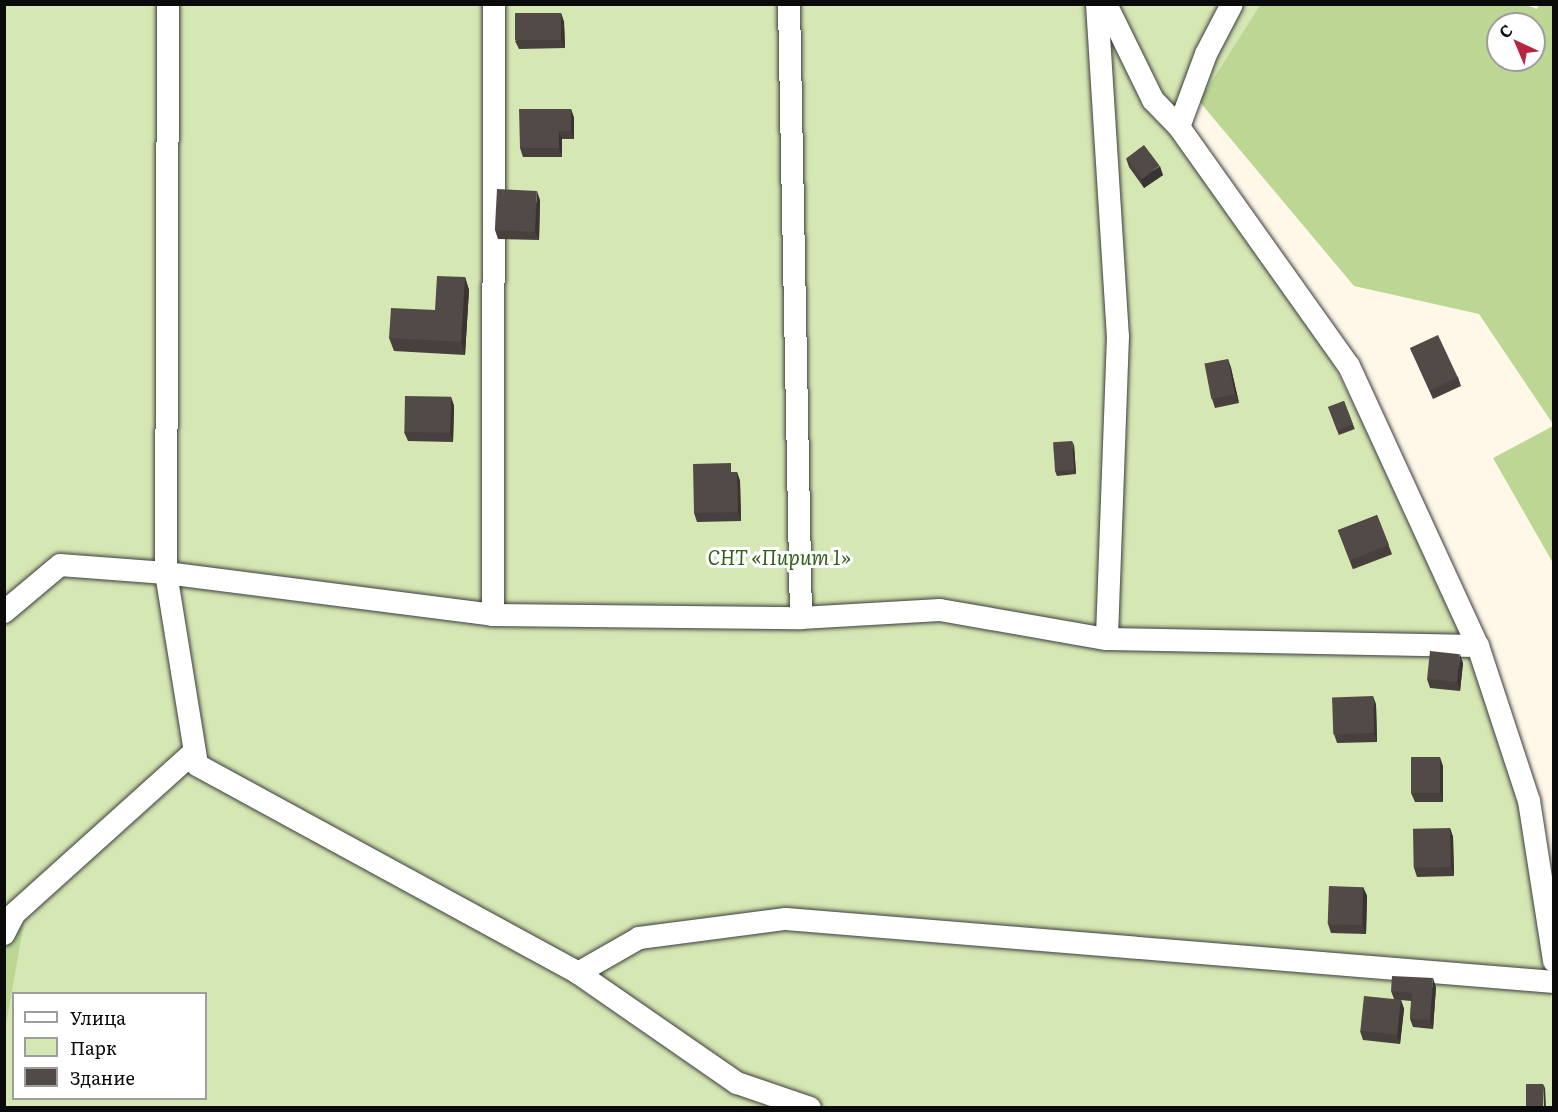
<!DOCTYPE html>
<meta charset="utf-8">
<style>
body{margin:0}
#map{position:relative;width:1558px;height:1112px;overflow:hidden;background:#fff7e8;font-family:Literata,serif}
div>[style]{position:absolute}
.green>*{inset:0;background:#d5e7b3}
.forest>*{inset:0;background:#bbd793}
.roads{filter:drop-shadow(0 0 2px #3d3d3d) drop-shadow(0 0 2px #3d3d3d)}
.minor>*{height:22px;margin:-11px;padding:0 11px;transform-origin:11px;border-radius:11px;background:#fff}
.wall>*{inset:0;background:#47403d;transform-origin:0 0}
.shaded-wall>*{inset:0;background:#393432}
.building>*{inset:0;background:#524a47;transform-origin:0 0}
span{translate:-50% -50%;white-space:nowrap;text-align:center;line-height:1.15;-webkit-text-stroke:6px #fff;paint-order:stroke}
.park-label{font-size:20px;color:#335f1d;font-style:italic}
.frame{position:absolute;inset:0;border:6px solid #0a0a0a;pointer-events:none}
.legend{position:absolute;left:12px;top:992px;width:195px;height:108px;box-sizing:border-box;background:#fff;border:2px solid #9d9d9d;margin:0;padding:8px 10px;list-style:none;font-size:18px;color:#0a0a0a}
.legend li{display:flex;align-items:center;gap:12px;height:30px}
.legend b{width:30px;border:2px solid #9d9d9d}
.north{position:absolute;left:1486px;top:12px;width:60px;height:60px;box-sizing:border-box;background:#fff;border:2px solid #9d9d9d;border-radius:50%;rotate:316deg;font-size:16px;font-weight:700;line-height:24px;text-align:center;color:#0a0a0a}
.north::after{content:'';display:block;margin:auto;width:21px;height:27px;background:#b62640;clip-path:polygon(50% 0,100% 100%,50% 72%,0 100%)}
</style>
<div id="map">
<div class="green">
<div style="clip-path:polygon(evenodd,5px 5px,1260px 5px,1199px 101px,1176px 129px,1316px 330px,1463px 618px,1524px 811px,1553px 1008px,1553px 1107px,5px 1107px,5px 1031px,24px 924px,5px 904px,5px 5px,14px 994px,206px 994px,206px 1098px,14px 1098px,14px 994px)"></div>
</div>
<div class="forest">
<div style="clip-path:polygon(evenodd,1523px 4px,1537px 9px,1539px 5px,1553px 5px,1553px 424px,1479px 314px,1354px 286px,1199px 101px,1260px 5px,1523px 4px,1498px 24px,1534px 24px,1534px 60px,1498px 60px,1498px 24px)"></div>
<div style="clip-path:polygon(1553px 426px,1553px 563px,1493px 458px)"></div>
<div style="clip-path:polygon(5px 904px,24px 924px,5px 1031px)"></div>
</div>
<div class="roads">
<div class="minor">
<div style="left:168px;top:4px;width:569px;rotate:90.2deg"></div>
<div style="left:166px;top:573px;width:194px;rotate:80.8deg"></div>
<div style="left:197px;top:765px;width:434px;rotate:28.6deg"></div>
<div style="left:578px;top:973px;width:70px;rotate:-29.8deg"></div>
<div style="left:639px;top:938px;width:148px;rotate:-7.4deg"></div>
<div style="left:786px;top:919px;width:771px;rotate:4.69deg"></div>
<div style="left:789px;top:4px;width:614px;rotate:88.88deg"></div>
<div style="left:1097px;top:4px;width:333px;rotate:86.4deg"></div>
<div style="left:1118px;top:336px;width:303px;rotate:92.1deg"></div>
<div style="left:1106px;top:4px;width:107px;rotate:63.9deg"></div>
<div style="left:1153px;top:100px;width:37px;rotate:46deg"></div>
<div style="left:1179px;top:127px;width:293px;rotate:54.6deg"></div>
<div style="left:1349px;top:366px;width:308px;rotate:65.3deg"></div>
<div style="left:1478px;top:646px;width:163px;rotate:71.8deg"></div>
<div style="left:1529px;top:801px;width:162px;rotate:81.1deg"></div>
<div style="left:1179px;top:127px;width:78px;rotate:-69.7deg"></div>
<div style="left:1206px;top:54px;width:56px;rotate:-62.5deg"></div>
<div style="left:4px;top:612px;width:73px;rotate:-40deg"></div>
<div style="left:60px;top:565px;width:106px;rotate:4.3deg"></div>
<div style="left:166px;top:573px;width:330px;rotate:7.3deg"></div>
<div style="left:493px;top:615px;width:308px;rotate:0.6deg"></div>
<div style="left:801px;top:618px;width:139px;rotate:-3.3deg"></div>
<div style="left:940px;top:610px;width:169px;rotate:9.9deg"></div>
<div style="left:1107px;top:639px;width:371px;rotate:1.1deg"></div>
<div style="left:493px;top:615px;width:611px;rotate:-89.91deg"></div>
<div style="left:4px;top:934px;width:22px;rotate:-63deg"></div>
<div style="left:14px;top:914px;width:239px;rotate:-42deg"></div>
<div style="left:578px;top:973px;width:193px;rotate:34.7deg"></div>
<div style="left:737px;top:1083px;width:77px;rotate:18.9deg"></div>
</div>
</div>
<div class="wall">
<div style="clip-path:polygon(561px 13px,564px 22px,565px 48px,519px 49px,515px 41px)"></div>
<div style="clip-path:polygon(571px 109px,574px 118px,574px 139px,562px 139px,562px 157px,523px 157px,520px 148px)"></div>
<div style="clip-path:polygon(1126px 158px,1163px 175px,1144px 188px,1129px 167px)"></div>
<div style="clip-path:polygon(540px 200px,539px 240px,498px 239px,495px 230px)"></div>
<div style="clip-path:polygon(465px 277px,469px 290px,465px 355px,394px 351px,389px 338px,435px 310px)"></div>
<div style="clip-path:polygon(1410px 348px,1458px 377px,1461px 386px,1433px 399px)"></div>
<div style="clip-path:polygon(1228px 359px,1231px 368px,1239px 403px,1215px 408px,1212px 399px)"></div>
<div style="clip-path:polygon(451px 397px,454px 406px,453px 442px,408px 441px,404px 432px)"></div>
<div style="left:1344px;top:401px;width:30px;height:17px;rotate:69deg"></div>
<div style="clip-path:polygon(1074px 445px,1076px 474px,1057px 476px,1055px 471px)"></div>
<div style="clip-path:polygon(734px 472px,737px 472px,740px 481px,741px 521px,697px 522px,694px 513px)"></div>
<div style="left:1377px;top:515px;width:42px;height:42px;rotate:69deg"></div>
<div style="clip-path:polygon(1463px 663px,1460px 691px,1430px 688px,1427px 679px)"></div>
<div style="clip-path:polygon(1376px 704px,1377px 742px,1337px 743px,1334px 734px)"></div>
<div style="clip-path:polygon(1443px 766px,1443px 802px,1415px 802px,1411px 793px)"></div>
<div style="clip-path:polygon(1450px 828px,1453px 837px,1454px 876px,1417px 877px,1414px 868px)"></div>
<div style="clip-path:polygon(1363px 887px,1367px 896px,1366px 934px,1331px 933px,1328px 924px)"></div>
<div style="clip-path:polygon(1436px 987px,1433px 1029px,1413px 1027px,1410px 1019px,1411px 1001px,1401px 1000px,1404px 1009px,1400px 1044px,1363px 1040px,1360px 1031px,1394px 999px,1391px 991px)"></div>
</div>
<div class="shaded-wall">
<div style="clip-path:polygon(561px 13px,564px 22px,565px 48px,561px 40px)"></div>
<div style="clip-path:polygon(571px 109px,574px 118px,574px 139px,571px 131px)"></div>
<div style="clip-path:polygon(559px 131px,562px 139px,562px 157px,559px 148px)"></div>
<div style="clip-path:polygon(1160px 166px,1163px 175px,1144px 188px,1141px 179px)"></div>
<div style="clip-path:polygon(537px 191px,540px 200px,539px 240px,535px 232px)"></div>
<div style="clip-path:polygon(465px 277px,469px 290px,465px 355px,461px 342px)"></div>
<div style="clip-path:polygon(1228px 359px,1231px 368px,1239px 403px,1235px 394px)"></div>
<div style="clip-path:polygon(451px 397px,454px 406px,453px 442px,450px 433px)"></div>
<div style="clip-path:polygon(1072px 441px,1074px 445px,1076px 474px,1074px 470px)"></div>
<div style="clip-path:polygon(737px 472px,740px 481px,741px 521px,738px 512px)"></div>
<div style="clip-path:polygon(1460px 654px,1463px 663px,1460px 691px,1457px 682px)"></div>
<div style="clip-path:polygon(1373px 696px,1376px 704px,1377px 742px,1374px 733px)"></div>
<div style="clip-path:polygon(1440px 757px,1443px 766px,1443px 802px,1440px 793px)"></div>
<div style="clip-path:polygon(1450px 828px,1453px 837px,1454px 876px,1451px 867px)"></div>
<div style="clip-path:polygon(1363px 887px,1367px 896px,1366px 934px,1363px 925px)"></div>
<div style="clip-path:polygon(1433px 978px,1436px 987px,1433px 1029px,1430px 1020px)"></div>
<div style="clip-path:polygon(1401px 1000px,1404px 1009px,1400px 1044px,1397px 1035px)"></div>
<div style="clip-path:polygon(1543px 1084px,1545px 1088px,1546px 1107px,1544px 1107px)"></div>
</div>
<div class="building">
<div style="left:561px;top:13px;width:27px;height:46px;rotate:90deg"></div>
<div style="clip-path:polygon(519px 109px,571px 109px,571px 131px,559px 131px,559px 148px,520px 148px)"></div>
<div style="left:1144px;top:145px;width:26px;height:22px;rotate:53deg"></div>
<div style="left:497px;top:189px;width:40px;height:41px;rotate:3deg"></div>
<div style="clip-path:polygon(437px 276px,465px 277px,461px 342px,389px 338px,391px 308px,435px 310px)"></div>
<div style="left:1438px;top:335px;width:47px;height:31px;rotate:65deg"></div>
<div style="left:1228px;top:359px;width:36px;height:24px;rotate:79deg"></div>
<div style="left:405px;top:396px;width:46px;height:36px;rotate:1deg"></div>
<div style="left:1344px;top:401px;width:25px;height:17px;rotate:69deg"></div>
<div style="left:1072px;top:441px;width:29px;height:19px;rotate:86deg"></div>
<div style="clip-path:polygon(731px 463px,731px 472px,737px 472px,738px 512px,694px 513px,693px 464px)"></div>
<div style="left:1377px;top:515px;width:32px;height:42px;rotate:68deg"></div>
<div style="left:1430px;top:651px;width:30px;height:28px;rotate:6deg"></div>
<div style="left:1373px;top:696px;width:37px;height:41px;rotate:88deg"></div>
<div style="left:1411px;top:757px;width:29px;height:36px"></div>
<div style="left:1450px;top:828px;width:39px;height:37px;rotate:89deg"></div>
<div style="left:1329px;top:886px;width:34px;height:38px;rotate:2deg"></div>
<div style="clip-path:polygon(1392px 976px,1433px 978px,1430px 1020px,1410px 1019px,1412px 993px,1391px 991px)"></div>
<div style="left:1364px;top:996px;width:37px;height:35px;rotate:6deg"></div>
<div style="left:1526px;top:1084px;width:17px;height:23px"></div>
</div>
<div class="park-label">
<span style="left:779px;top:556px">СНТ «Пирит 1»</span>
</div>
<div class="frame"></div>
<ul class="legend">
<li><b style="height:8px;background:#fff"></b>Улица</li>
<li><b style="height:16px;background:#d5e7b3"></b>Парк</li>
<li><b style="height:16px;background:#524a47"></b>Здание</li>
</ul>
<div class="north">С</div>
</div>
